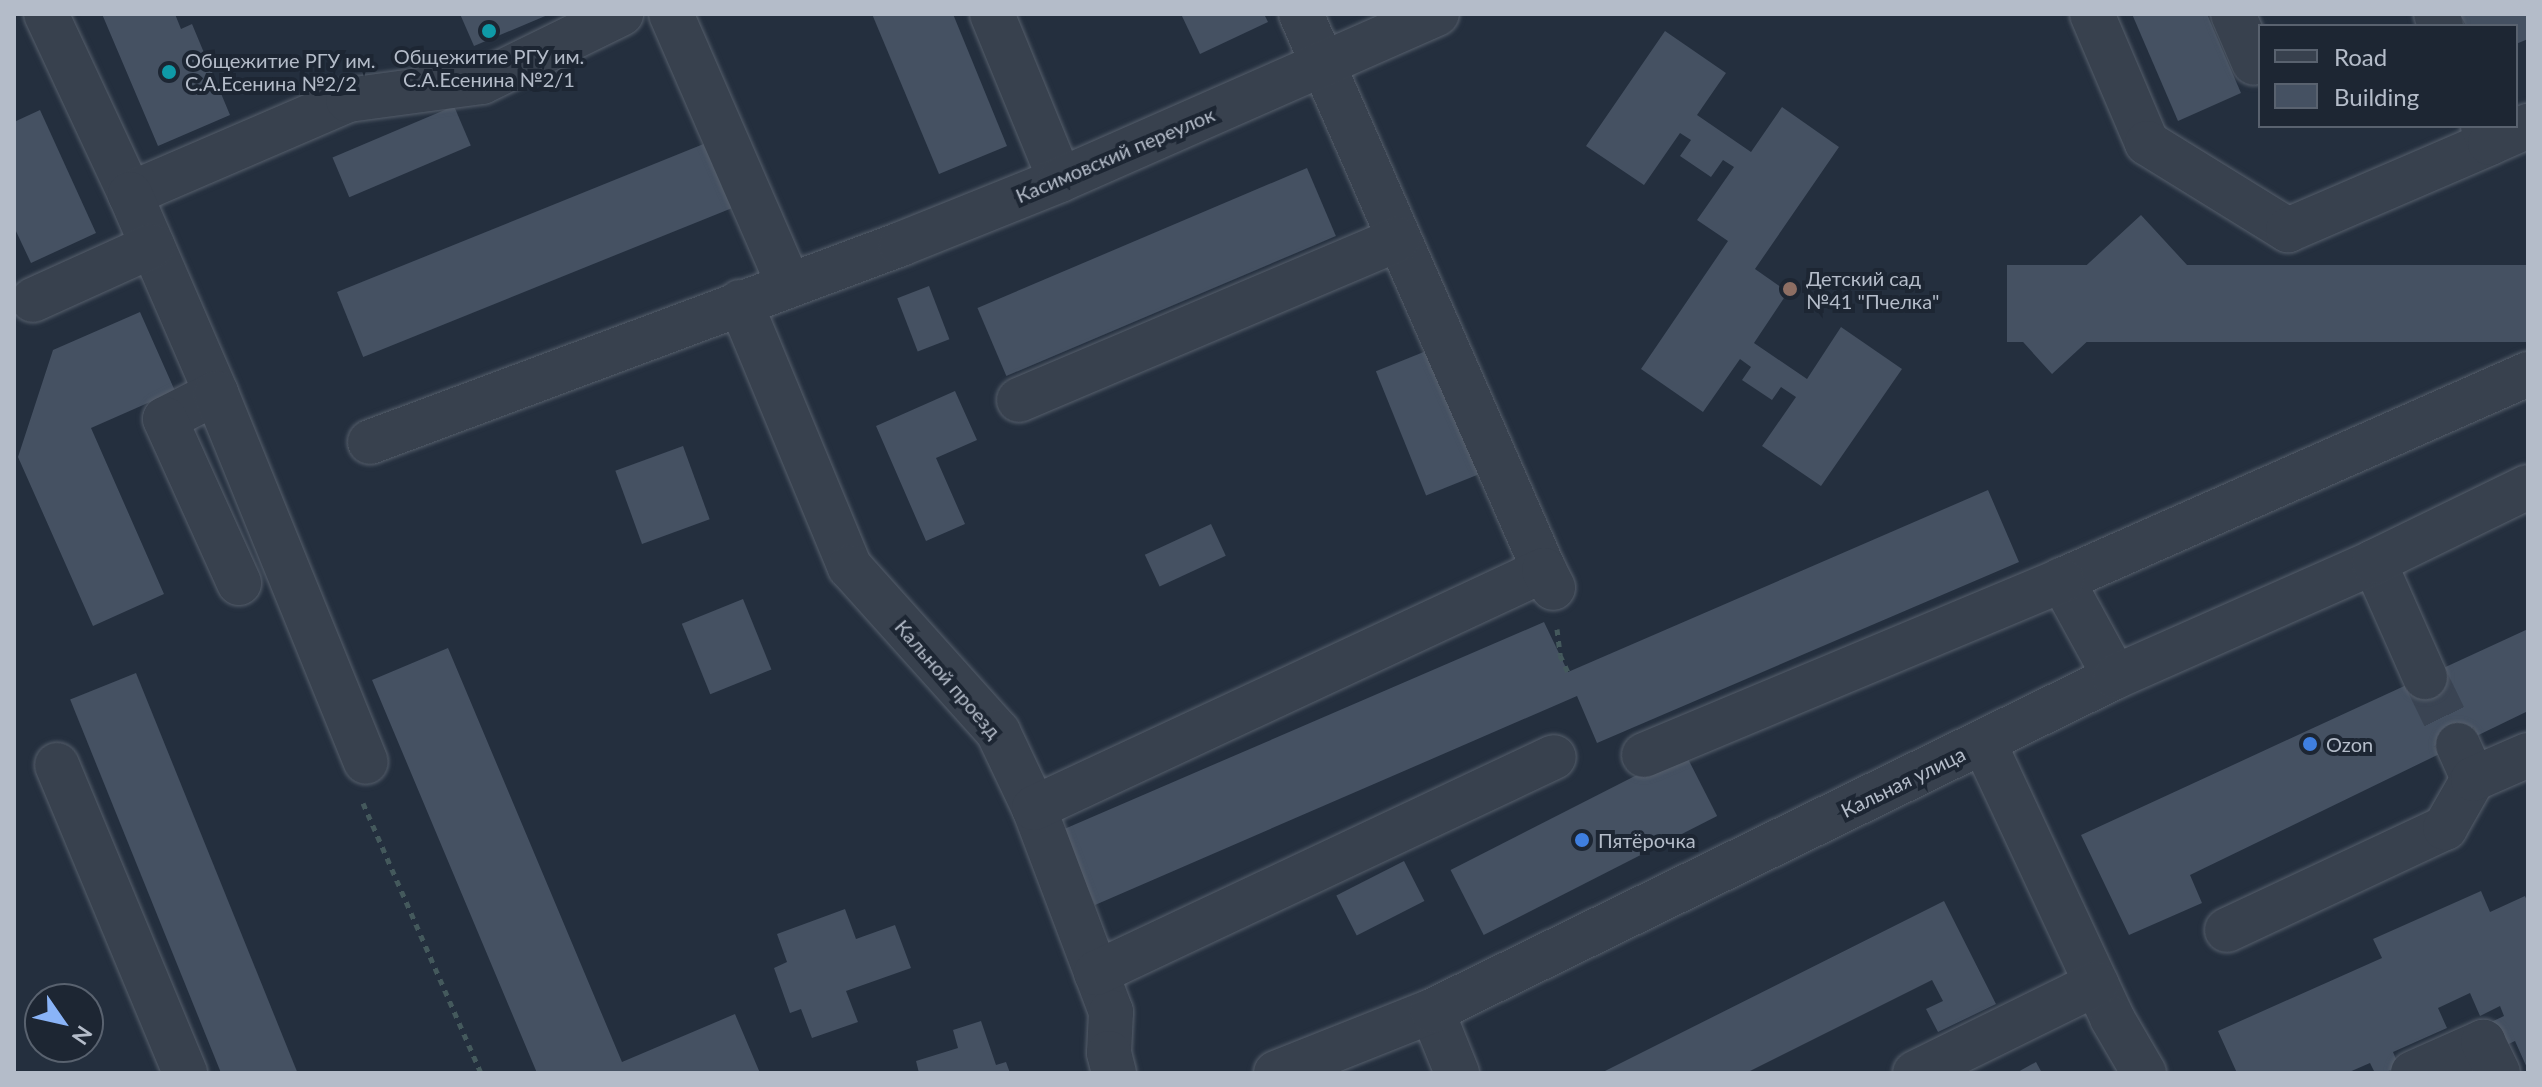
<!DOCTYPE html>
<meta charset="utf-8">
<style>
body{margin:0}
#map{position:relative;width:2542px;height:1087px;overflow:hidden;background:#242f3e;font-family:Lato,sans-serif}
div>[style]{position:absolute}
.building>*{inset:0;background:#455162;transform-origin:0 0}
.minor-tunnel>*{height:44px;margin-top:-22px;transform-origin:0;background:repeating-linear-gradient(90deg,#3a4453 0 44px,transparent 0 66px)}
.path>*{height:5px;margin-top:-2.5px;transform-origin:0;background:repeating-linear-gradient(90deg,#44595c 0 6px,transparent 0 12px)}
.roads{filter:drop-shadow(0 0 2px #565f6c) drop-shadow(0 0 2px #565f6c)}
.minor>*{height:44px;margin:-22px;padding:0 22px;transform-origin:22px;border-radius:22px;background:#38414e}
.dots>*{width:22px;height:22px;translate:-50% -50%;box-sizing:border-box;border:4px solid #1d2633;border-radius:50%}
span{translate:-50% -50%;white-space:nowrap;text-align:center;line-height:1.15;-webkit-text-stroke:8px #1d2633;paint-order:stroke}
.poi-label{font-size:20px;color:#b4bcc9}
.left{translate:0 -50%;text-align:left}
.street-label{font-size:20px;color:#b4bcc9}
.frame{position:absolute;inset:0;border:16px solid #b4bcc9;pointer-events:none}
.legend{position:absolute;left:2258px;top:24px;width:260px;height:104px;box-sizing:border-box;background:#1d2633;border:2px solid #59626f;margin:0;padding:10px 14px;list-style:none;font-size:24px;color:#b4bcc9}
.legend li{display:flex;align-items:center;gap:16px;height:40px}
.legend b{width:40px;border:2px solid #59626f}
.north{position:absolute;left:24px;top:983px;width:80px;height:80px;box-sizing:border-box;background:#1d2633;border:2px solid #59626f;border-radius:50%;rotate:124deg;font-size:22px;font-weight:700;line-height:32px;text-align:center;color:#b4bcc9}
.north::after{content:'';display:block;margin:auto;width:28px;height:36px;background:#8ab4f8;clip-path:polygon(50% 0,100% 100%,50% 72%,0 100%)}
</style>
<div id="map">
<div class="building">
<div style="clip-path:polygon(102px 14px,175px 14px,181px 29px,192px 24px,230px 115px,158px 146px)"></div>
<div style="clip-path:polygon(460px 14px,550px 14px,474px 46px)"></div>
<div style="clip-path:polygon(872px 14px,953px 14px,1007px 146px,939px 174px)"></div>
<div style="clip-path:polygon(1181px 14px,1264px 14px,1268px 22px,1200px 54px)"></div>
<div style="clip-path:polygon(2132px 14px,2207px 14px,2241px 93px,2178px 121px)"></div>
<div style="clip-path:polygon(2460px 14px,2528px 14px,2528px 39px,2516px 44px,2516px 26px,2466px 26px)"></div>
<div style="clip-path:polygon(1665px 31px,1726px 73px,1697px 115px,1751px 152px,1782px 107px,1839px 147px,1755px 269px,1788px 292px,1754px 343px,1807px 379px,1841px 327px,1902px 369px,1821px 486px,1762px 446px,1796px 397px,1781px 387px,1772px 400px,1742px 380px,1751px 367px,1740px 359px,1703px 412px,1641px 369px,1728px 241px,1697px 220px,1734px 167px,1723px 160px,1711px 177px,1680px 156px,1691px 140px,1680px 133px,1644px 185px,1586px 146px)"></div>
<div style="left:454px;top:106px;width:43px;height:132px;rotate:67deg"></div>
<div style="clip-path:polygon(40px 110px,96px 233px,31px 263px,14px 227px,14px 122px)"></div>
<div style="left:706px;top:143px;width:70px;height:398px;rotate:68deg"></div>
<div style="left:1307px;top:168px;width:74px;height:358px;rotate:67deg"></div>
<div style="clip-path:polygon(2141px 215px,2199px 278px,2177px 299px,2157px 277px,2052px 374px,2014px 332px)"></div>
<div style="left:2528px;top:265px;width:77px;height:521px;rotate:90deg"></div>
<div style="left:929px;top:286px;width:57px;height:34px;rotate:69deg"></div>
<div style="clip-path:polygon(140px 312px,175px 391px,91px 428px,164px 594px,93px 626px,18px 457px,53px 350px)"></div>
<div style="left:1451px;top:341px;width:134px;height:81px;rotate:68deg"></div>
<div style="clip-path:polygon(955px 391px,977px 440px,936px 458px,965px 524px,926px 541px,876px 426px)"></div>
<div style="left:683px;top:446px;width:78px;height:72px;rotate:70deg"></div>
<div style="clip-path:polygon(1988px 490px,2019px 562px,1597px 743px,1577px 696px,1095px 905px,1062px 830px,1544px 622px,1568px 672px)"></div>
<div style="left:1211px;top:524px;width:35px;height:73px;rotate:65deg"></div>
<div style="left:743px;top:599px;width:76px;height:66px;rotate:68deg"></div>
<div style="clip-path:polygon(2528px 629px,2528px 711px,2190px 875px,2202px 903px,2129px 935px,2081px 835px)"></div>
<div style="clip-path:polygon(448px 648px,622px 1062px,735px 1014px,760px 1073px,537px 1073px,372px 680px)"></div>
<div style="left:136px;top:673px;width:433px;height:71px;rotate:68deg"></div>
<div style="left:1684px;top:751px;width:73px;height:262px;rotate:63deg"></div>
<div style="left:1404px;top:861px;width:45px;height:76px;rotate:63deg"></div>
<div style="clip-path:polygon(2481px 891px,2490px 912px,2525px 896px,2528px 903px,2528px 1070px,2515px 1041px,2500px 1048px,2489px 1023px,2504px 1016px,2500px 1006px,2480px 1016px,2470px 993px,2438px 1008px,2447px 1028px,2393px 1052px,2399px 1066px,2384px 1073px,2375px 1073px,2370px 1063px,2347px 1073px,2237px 1073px,2218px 1031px,2382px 958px,2373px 939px)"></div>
<div style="clip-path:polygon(1944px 901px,1996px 1004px,1938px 1032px,1926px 1009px,1943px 1001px,1932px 980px,1746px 1073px,1601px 1073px)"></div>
<div style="clip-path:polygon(845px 909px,856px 939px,895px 925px,911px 968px,846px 991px,858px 1022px,812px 1038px,801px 1009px,790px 1013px,774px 968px,787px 962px,777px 934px)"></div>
<div style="clip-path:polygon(981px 1021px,996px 1065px,1006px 1062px,1010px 1073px,919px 1073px,916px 1061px,958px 1048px,953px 1030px)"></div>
<div style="clip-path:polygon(2036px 1062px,2042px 1073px,2016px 1073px)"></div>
</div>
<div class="minor-tunnel">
<div style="left:2425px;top:677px;width:76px;rotate:64.1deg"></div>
</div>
<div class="path">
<div style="left:1557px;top:629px;width:26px;rotate:83deg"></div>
<div style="left:1560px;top:655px;width:19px;rotate:65deg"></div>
<div style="left:363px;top:803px;width:295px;rotate:66.4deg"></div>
</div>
<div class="roads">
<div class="minor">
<div style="left:46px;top:14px;width:199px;rotate:65deg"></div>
<div style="left:130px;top:194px;width:237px;rotate:-23.3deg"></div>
<div style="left:348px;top:100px;width:135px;rotate:-7.7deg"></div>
<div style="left:482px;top:82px;width:155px;rotate:-26.1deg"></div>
<div style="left:671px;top:14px;width:296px;rotate:66.5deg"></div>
<div style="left:992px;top:14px;width:179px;rotate:67.7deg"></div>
<div style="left:1301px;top:14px;width:607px;rotate:66.39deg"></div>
<div style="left:2092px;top:14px;width:140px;rotate:66.9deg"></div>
<div style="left:2147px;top:143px;width:166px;rotate:31.7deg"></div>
<div style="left:2288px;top:230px;width:220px;rotate:-23.3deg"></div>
<div style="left:2233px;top:14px;width:53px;rotate:66.8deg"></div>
<div style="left:2436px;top:14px;width:13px;rotate:67deg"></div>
<div style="left:2483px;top:126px;width:18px;rotate:68deg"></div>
<div style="left:2490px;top:143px;width:42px;rotate:-24.1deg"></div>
<div style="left:130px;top:194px;width:217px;rotate:66.6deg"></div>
<div style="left:216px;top:393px;width:57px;rotate:153deg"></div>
<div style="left:165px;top:419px;width:180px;rotate:65.7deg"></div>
<div style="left:33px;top:300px;width:131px;rotate:-24.4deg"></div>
<div style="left:740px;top:302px;width:287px;rotate:67.5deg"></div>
<div style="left:850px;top:567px;width:222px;rotate:48.1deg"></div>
<div style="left:998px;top:732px;width:84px;rotate:64.7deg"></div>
<div style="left:1034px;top:808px;width:218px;rotate:69.3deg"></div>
<div style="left:1111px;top:1012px;width:41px;rotate:92.8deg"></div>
<div style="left:1109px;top:1053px;width:21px;rotate:76deg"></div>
<div style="left:216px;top:393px;width:398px;rotate:67.9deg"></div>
<div style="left:1019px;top:400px;width:412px;rotate:-23deg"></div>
<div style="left:370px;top:442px;width:567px;rotate:-20.45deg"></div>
<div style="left:901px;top:244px;width:171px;rotate:-21.9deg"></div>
<div style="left:1060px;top:180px;width:412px;rotate:-23.8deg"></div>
<div style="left:2374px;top:562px;width:126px;rotate:66.1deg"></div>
<div style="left:2115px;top:677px;width:111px;rotate:-118.7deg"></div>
<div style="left:2062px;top:580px;width:510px;rotate:-23.85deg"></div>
<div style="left:1984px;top:743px;width:303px;rotate:65deg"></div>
<div style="left:2112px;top:1018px;width:64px;rotate:59.8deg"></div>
<div style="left:2458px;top:745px;width:37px;rotate:66deg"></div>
<div style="left:1644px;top:755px;width:453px;rotate:-22.7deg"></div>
<div style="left:57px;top:765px;width:334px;rotate:67.4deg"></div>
<div style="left:1034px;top:808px;width:563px;rotate:-25.02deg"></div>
<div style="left:1544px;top:570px;width:20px;rotate:63deg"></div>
<div style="left:2227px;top:930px;width:241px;rotate:-25.1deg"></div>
<div style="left:2445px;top:828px;width:56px;rotate:-60.3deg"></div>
<div style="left:2473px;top:779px;width:60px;rotate:-23.6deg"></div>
<div style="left:1096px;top:973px;width:506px;rotate:-25.25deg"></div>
<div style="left:1432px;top:1011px;width:67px;rotate:68deg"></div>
<div style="left:1276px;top:1073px;width:168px;rotate:-21.7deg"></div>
<div style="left:1432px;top:1011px;width:760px;rotate:-26.06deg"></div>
<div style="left:2115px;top:677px;width:283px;rotate:-23.9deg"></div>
<div style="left:2374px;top:562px;width:171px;rotate:-26deg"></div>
<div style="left:1915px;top:1073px;width:202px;rotate:-26.2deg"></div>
<div style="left:2413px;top:1073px;width:77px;rotate:-23.9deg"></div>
<div style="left:2483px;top:1042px;width:34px;rotate:64deg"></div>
</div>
</div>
<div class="dots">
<div style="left:489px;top:31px;background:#0f9aa8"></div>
<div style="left:169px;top:72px;background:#0f9aa8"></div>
<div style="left:1790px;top:289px;background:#8d6e63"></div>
<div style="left:2310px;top:744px;background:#3f7fe0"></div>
<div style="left:1582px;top:840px;background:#3f7fe0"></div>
</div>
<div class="poi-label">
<span style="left:489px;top:68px">Общежитие РГУ им.<br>С.А.Есенина №2/1</span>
<span class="left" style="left:185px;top:72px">Общежитие РГУ им.<br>С.А.Есенина №2/2</span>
<span class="left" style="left:1806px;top:290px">Детский сад<br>№41 "Пчелка"</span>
<span class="left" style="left:2326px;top:744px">Ozon</span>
<span class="left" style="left:1598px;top:840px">Пятёрочка</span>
</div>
<div class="street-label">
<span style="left:1115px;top:155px;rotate:-23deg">Касимовский переулок</span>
<span style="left:948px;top:679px;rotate:49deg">Кальной проезд</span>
<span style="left:1903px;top:782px;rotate:-26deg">Кальная улица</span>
</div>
<div class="frame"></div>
<ul class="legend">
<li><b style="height:10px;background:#38414e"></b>Road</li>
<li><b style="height:22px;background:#455162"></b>Building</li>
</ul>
<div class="north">N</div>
</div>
